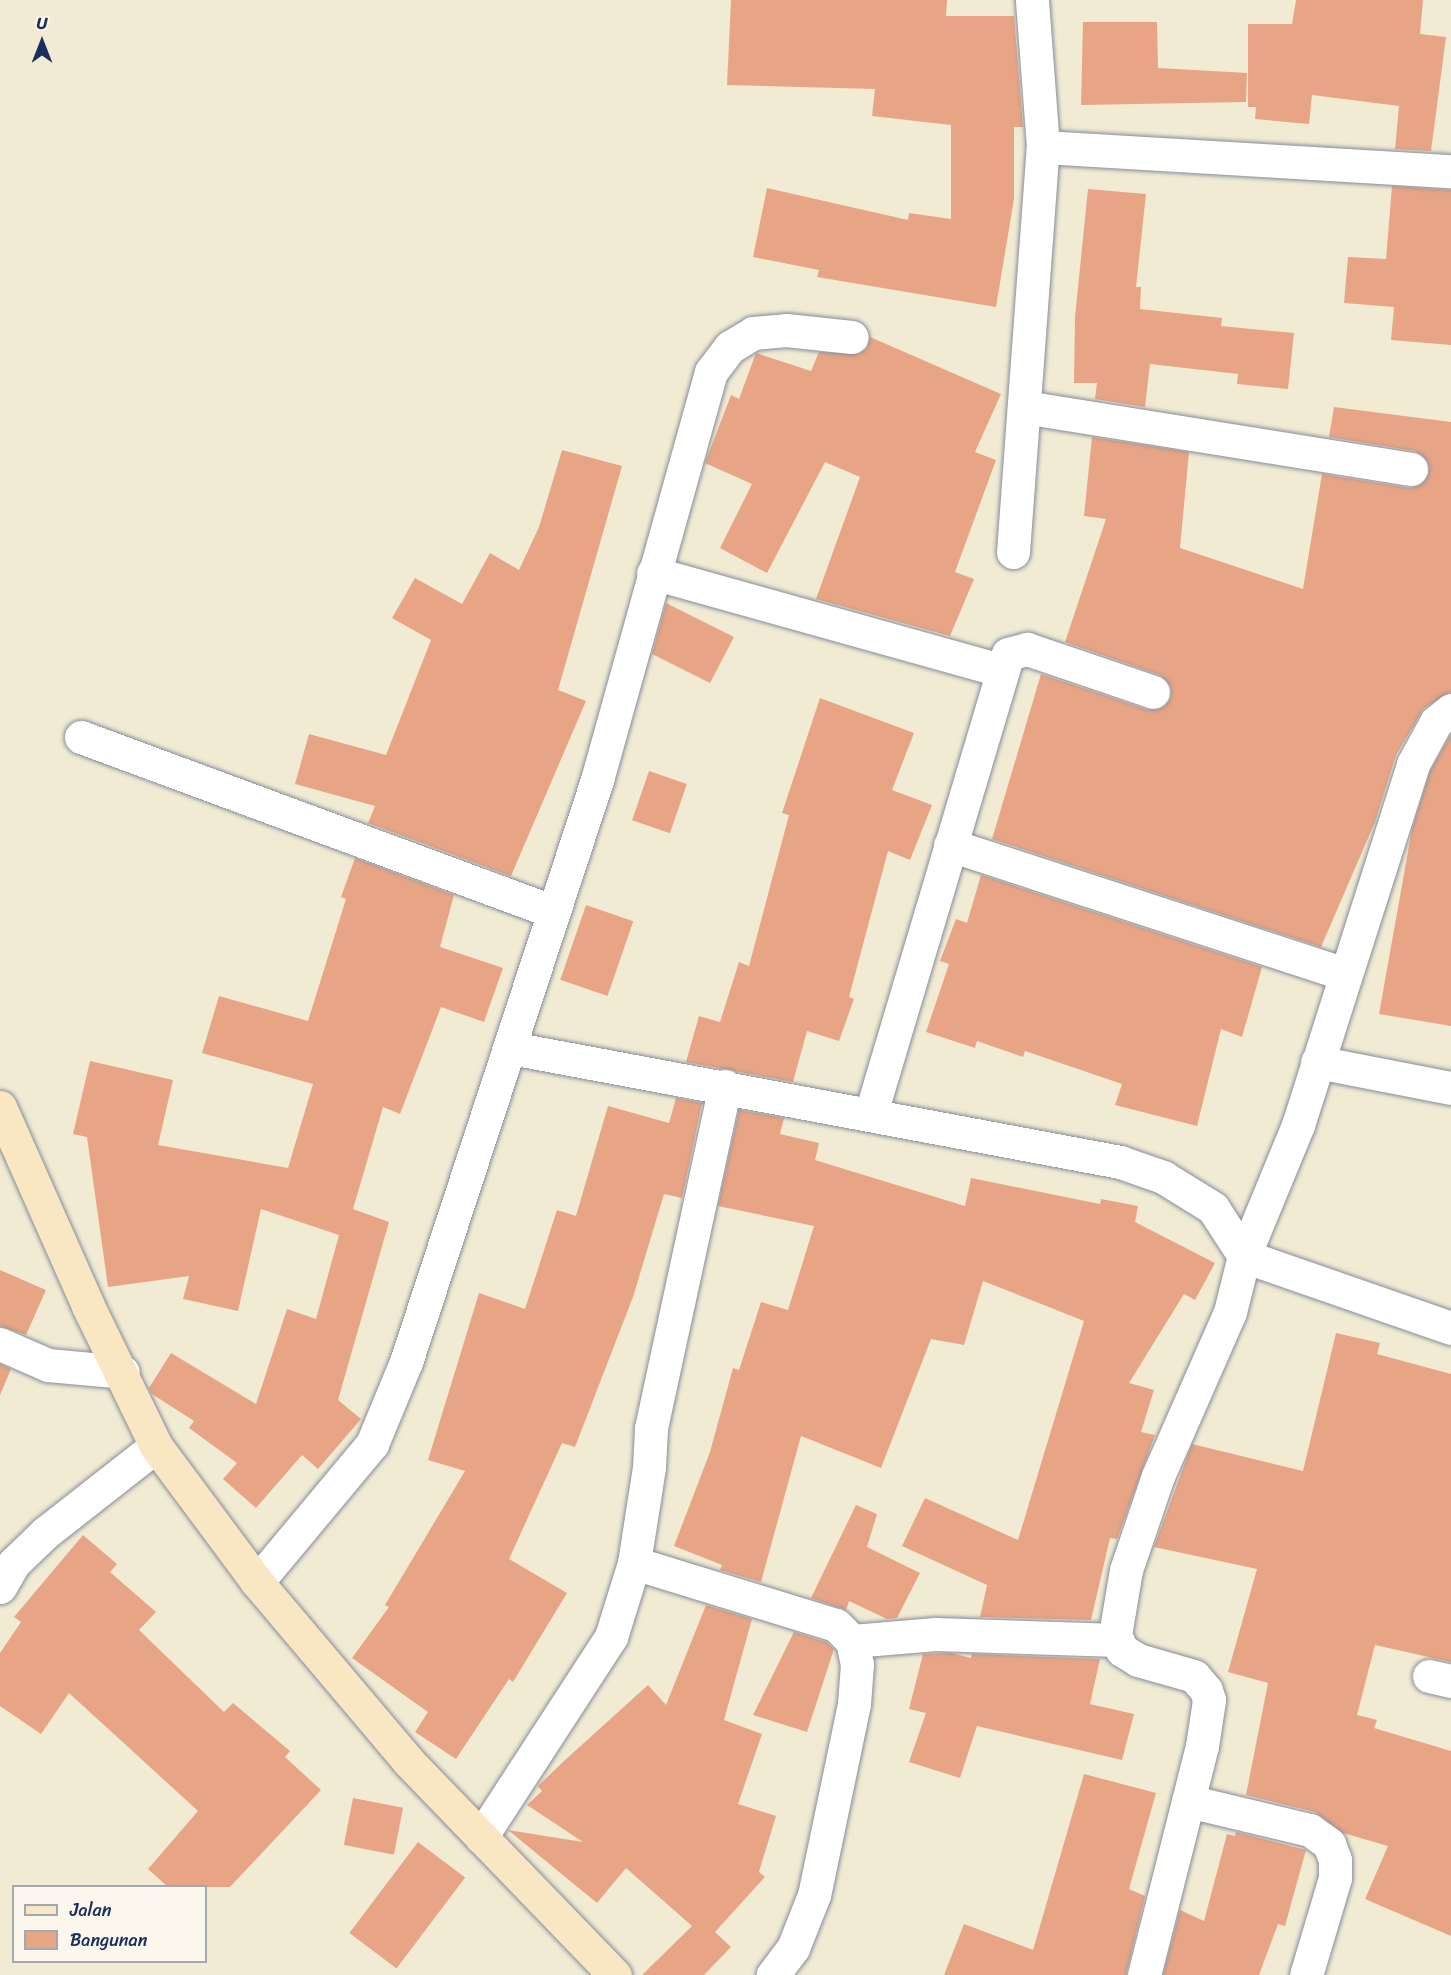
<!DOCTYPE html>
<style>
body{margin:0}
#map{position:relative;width:1451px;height:1975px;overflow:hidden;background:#f2ebd4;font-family:Sriracha,sans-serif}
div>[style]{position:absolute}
.building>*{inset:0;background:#e8a586;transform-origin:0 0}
.roads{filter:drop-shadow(0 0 2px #868d99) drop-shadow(0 0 2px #868d99)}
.street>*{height:33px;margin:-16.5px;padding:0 16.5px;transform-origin:16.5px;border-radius:16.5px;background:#fff}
.secondary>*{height:33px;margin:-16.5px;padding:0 16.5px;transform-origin:16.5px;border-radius:16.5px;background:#f9e7c3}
span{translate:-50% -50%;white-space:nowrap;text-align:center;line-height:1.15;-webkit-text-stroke:4.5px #fbf7ec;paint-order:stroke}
.legend{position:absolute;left:12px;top:1885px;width:195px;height:78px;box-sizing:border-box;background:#fbf7ec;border:2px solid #a1a7b3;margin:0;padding:8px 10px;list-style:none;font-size:18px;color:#1b2f5e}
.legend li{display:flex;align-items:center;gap:12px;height:30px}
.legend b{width:30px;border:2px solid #a1a7b3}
.north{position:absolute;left:12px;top:12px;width:60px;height:60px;-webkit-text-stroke:4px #fbf7ec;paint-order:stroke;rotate:0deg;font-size:16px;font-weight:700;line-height:24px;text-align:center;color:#1b2f5e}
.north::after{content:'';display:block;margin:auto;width:21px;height:27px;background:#1b2f5e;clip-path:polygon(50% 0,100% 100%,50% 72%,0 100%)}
</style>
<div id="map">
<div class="building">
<div style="clip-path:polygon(731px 0,947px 0,946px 16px,1014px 16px,1023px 127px,1014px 127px,1014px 199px,996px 307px,817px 277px,819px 270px,753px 257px,767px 188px,908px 220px,909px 213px,951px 219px,951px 125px,872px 116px,875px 89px,727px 85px)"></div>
<div style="clip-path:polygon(1296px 0,1423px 0,1420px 34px,1446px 37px,1431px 151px,1395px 149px,1399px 106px,1312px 95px,1309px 124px,1255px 119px,1256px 107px,1248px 107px,1248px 24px,1292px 24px)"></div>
<div style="clip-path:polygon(1083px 22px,1157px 22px,1158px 68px,1247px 73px,1246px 102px,1081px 105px)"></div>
<div style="clip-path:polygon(1392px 186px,1451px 190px,1451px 345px,1391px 340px,1394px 307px,1344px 303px,1348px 257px,1386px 259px)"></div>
<div style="clip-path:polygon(1088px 189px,1146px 194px,1136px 287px,1141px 287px,1140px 309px,1222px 318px,1221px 326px,1294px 333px,1288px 389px,1237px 384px,1238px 374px,1150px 364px,1145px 407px,1095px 399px,1097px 383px,1074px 383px,1075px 317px)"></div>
<div style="clip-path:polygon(870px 337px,1001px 394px,975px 452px,996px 460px,955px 572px,974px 579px,950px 636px,816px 599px,860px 477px,825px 462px,767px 573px,720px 548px,752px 484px,705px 463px,731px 395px,739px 399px,756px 353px,811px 371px,819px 352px,859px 354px,867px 348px)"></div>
<div style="clip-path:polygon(1334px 407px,1451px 422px,1451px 692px,1424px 708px,1396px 755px,1375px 822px,1321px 947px,992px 839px,1041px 674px,1148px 710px,1165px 706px,1171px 697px,1171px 688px,1160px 675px,1065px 642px,1106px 519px,1084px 516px,1092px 437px,1189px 452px,1180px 548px,1303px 589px,1322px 474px,1409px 488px,1418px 486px,1429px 473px,1428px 462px,1415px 451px,1329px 437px)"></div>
<div style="clip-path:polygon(562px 450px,622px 466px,558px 690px,586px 701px,511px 876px,368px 823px,375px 806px,295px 784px,309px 734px,386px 755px,431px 640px,392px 618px,415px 578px,462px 604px,490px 553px,519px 570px,539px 527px)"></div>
<div style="clip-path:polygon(666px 603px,734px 637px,710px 683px,652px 654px)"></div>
<div style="clip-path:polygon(820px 698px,914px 733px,892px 790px,932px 805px,910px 860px,888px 851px,849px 997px,854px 999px,839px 1041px,807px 1031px,793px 1082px,686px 1062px,699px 1016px,720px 1022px,739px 962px,749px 966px,789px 815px,782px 813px)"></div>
<div style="clip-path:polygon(1451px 734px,1451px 1026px,1379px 1014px,1412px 829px,1430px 771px)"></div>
<div style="left:649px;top:771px;width:40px;height:52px;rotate:19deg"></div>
<div style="clip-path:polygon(355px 858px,454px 895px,440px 947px,503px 968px,484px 1022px,441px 1007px,400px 1114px,383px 1107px,353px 1209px,389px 1222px,338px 1400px,361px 1419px,318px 1469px,302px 1455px,256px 1508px,223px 1479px,237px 1463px,189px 1428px,194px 1421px,152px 1394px,149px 1388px,171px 1353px,256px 1404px,287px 1309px,316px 1319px,339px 1235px,261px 1209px,238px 1311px,183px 1299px,189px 1276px,108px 1287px,87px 1137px,73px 1134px,90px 1061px,173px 1080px,158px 1145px,288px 1168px,313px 1084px,202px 1053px,219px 996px,308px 1021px,346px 899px,341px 897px)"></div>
<div style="clip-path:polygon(981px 875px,1262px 967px,1242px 1037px,1221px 1029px,1197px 1126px,1115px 1105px,1122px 1084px,1025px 1051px,1023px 1057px,977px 1041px,975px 1048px,926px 1032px,949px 964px,940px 961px,956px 919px,967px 923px)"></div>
<div style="left:586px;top:905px;width:50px;height:79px;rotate:19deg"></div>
<div style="clip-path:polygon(676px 1098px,702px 1103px,682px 1198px,664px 1194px,633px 1297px,575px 1447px,562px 1443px,509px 1559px,567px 1593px,513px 1682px,509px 1679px,456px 1759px,415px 1732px,428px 1712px,352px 1658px,389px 1607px,385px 1605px,465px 1471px,428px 1460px,479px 1293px,525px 1309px,557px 1210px,576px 1216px,608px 1106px,669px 1123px)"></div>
<div style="clip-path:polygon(739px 1110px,784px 1118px,780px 1134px,819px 1143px,815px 1160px,965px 1206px,971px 1178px,1100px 1204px,1101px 1199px,1138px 1206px,1135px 1222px,1215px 1263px,1195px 1300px,1184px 1294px,1129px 1383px,1154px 1390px,1141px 1432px,1155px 1435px,1117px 1539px,1110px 1538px,1091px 1620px,980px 1617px,987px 1585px,902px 1546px,925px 1498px,1018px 1540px,1084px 1321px,983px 1281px,964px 1345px,931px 1339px,881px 1468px,801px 1436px,761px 1582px,720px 1570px,722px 1565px,674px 1546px,710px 1452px,733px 1368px,739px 1370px,761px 1302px,788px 1310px,814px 1226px,718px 1206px)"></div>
<div style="clip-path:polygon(0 1270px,46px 1290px,26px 1335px,0 1326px)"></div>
<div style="clip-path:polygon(1336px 1333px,1380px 1343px,1377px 1354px,1451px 1374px,1451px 1662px,1375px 1645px,1357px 1715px,1377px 1720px,1374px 1728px,1451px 1751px,1451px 1936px,1365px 1899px,1388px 1846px,1343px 1833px,1315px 1812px,1246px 1795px,1268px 1683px,1228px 1672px,1257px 1569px,1154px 1547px,1192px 1444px,1303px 1471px)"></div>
<div style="clip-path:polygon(0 1364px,11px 1369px,0 1395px)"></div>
<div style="clip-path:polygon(856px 1505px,877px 1514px,867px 1547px,920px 1573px,897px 1618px,887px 1619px,849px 1601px,846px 1610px,811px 1598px)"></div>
<div style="clip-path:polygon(83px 1535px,117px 1564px,110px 1572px,156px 1612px,139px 1630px,224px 1712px,233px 1703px,290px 1751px,285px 1757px,321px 1790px,230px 1887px,168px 1887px,148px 1869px,198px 1811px,69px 1693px,41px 1734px,0 1706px,0 1653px,21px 1622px,14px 1617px)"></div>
<div style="clip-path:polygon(706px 1605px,752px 1619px,724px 1720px,762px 1734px,738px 1804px,776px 1816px,759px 1872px,765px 1877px,715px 1932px,731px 1947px,704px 1975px,642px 1975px,692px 1926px,626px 1868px,597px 1903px,508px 1830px,583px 1842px,527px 1805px,542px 1791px,538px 1786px,564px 1761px,648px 1685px,666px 1705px)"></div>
<div style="clip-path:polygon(794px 1632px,826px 1642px,834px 1649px,807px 1732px,753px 1715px)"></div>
<div style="clip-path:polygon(951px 1653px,971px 1658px,972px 1654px,1100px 1659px,1090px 1704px,1134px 1714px,1122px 1760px,977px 1726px,960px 1778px,909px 1762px,926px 1713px,909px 1709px,923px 1654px)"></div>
<div style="clip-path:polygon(1084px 1774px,1156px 1793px,1129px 1889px,1145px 1896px,1126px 1975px,944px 1975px,964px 1924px,1033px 1950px)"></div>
<div style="left:353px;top:1798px;width:51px;height:48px;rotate:11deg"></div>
<div style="clip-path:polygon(1236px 1832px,1306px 1850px,1285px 1926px,1278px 1924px,1259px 1975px,1163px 1975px,1180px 1910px,1204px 1921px,1227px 1834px,1235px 1836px)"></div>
<div style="left:418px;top:1842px;width:59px;height:114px;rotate:37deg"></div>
</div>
<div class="roads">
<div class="street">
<div style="left:1043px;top:147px;width:409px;rotate:3.4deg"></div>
<div style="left:1024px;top:407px;width:392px;rotate:9.1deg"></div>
<div style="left:1013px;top:552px;width:406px;rotate:-85.8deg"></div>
<div style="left:1043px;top:147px;width:147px;rotate:-94.3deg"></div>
<div style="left:653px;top:573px;width:361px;rotate:15.6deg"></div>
<div style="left:81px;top:737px;width:504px;rotate:20.3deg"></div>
<div style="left:950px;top:845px;width:415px;rotate:18.1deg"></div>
<div style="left:511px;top:1048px;width:620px;rotate:10.6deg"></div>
<div style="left:1120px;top:1162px;width:46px;rotate:19.2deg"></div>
<div style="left:1163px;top:1177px;width:59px;rotate:31.8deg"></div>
<div style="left:1213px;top:1208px;width:57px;rotate:57.1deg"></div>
<div style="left:1244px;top:1256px;width:219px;rotate:19.2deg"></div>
<div style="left:1317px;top:1062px;width:136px;rotate:11deg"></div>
<div style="left:871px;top:1113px;width:479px;rotate:-73.4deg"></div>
<div style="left:1008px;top:654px;width:20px;rotate:-15deg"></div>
<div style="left:1027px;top:649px;width:133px;rotate:18.8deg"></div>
<div style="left:0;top:1344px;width:52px;rotate:23.6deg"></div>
<div style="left:48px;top:1365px;width:75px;rotate:5.3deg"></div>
<div style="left:634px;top:1563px;width:211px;rotate:17.1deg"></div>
<div style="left:836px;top:1625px;width:23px;rotate:45deg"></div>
<div style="left:852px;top:1641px;width:24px;rotate:78deg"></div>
<div style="left:857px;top:1664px;width:40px;rotate:94.3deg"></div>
<div style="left:854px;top:1704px;width:195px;rotate:101.8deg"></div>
<div style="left:814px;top:1895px;width:57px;rotate:111.6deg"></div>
<div style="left:793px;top:1948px;width:34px;rotate:127deg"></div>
<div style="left:257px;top:1582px;width:180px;rotate:-50.2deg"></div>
<div style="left:372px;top:1444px;width:89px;rotate:-67.5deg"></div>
<div style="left:406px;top:1362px;width:613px;rotate:-71.83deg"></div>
<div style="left:597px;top:780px;width:424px;rotate:-74.4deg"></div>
<div style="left:711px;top:372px;width:31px;rotate:-53deg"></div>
<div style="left:730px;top:347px;width:27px;rotate:-31deg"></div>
<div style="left:753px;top:333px;width:33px;rotate:-5deg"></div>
<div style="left:786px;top:330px;width:66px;rotate:6.1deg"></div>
<div style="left:0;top:1587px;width:28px;rotate:-60deg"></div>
<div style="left:14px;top:1563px;width:43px;rotate:-44.1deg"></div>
<div style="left:45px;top:1533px;width:141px;rotate:-38.1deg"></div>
<div style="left:852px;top:1641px;width:84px;rotate:-4.8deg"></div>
<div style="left:936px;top:1634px;width:180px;rotate:1.9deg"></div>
<div style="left:1429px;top:1676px;width:23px;rotate:13deg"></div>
<div style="left:1188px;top:1801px;width:125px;rotate:13.4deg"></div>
<div style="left:1310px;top:1830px;width:24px;rotate:36deg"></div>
<div style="left:1329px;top:1844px;width:17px;rotate:69deg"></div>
<div style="left:1335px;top:1860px;width:18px;rotate:90deg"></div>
<div style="left:1335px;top:1878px;width:101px;rotate:106.6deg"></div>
<div style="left:481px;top:1837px;width:239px;rotate:-57deg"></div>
<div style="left:611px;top:1637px;width:77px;rotate:-72.7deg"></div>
<div style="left:634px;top:1563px;width:97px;rotate:-81.1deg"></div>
<div style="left:649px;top:1467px;width:39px;rotate:-87deg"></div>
<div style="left:651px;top:1428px;width:350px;rotate:-77.8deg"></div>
<div style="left:1144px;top:1975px;width:236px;rotate:-75.8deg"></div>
<div style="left:1202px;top:1746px;width:47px;rotate:-81.3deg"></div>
<div style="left:1209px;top:1700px;width:10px;rotate:-107deg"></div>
<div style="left:1206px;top:1690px;width:18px;rotate:-131deg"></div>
<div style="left:1194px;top:1676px;width:58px;rotate:-164.1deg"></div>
<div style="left:1138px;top:1660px;width:19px;rotate:-148deg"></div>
<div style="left:1122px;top:1650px;width:17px;rotate:-115deg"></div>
<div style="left:1115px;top:1635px;width:66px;rotate:-80.4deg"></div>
<div style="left:1126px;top:1570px;width:99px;rotate:-71.2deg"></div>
<div style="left:1158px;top:1476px;width:179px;rotate:-66.3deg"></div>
<div style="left:1230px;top:1312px;width:58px;rotate:-76deg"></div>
<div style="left:1244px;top:1256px;width:142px;rotate:-67.6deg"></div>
<div style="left:1298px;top:1125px;width:379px;rotate:-72.3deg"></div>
<div style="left:1413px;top:764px;width:48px;rotate:-61.3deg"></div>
<div style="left:1436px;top:722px;width:19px;rotate:-39deg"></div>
</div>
<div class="secondary">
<div style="left:0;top:1107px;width:218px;rotate:66.1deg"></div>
<div style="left:88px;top:1306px;width:156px;rotate:64.1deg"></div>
<div style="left:156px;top:1446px;width:169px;rotate:53.4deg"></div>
<div style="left:257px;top:1582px;width:234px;rotate:49.8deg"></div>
<div style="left:408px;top:1761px;width:298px;rotate:46deg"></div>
</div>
</div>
<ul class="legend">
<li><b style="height:8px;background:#f9e7c3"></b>Jalan</li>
<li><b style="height:16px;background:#e8a586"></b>Bangunan</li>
</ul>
<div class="north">U</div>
</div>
